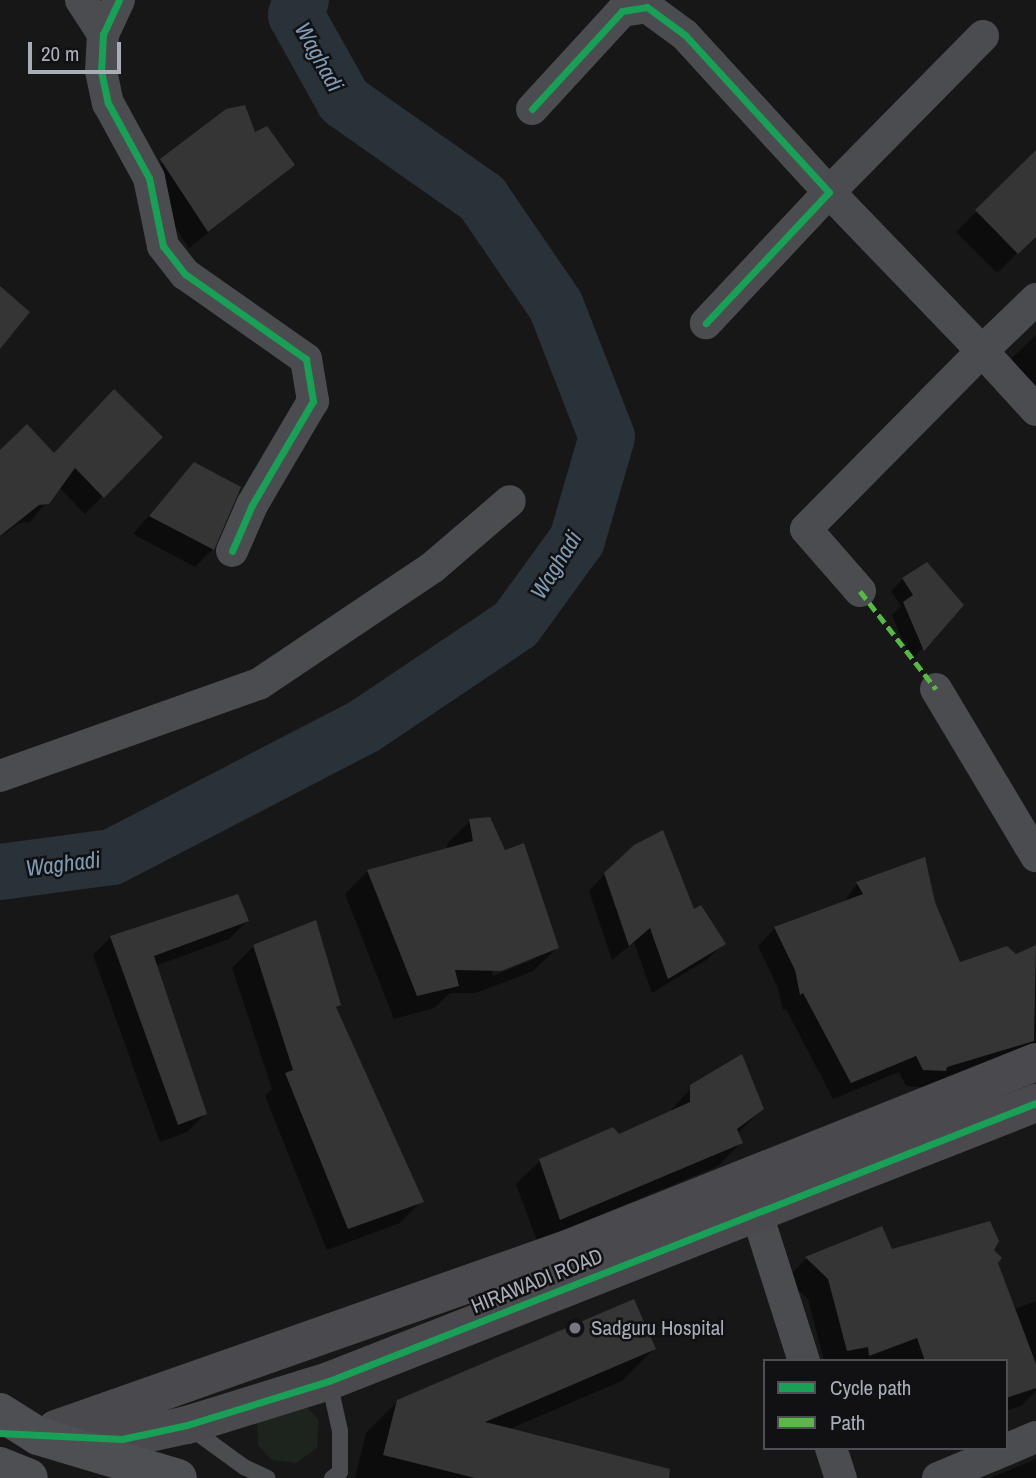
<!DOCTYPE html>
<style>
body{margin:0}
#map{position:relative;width:1036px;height:1478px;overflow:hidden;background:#171717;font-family:"Archivo Narrow",sans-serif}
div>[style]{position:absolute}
.green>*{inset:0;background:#1d241e}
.shadow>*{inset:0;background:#0007}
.river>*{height:56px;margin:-28px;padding:0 28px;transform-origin:28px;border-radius:28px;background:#2a3239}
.building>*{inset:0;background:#353536}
.lane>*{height:16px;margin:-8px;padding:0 8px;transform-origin:8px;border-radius:8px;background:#4b4c50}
.street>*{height:32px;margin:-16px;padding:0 16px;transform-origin:16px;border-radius:16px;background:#4b4c50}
.secondary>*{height:38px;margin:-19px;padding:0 19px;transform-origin:19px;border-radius:19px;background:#4a4a4e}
.primary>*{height:38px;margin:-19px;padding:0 19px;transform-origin:19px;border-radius:19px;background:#4d4f52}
.quiet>*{height:5px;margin-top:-2.5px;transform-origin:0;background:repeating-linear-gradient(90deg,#58b947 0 10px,transparent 0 15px)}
.cycleway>*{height:7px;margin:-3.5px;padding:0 3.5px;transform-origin:3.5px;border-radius:3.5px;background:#1a9f57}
.dots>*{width:19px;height:19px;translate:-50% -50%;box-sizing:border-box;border:4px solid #111113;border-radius:50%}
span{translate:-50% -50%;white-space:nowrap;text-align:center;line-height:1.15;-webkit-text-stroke:5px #111113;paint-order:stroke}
.street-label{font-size:21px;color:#a8adb8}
.poi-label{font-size:21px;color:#a8adb8}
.left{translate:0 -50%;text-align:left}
.water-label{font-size:23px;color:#7f9bb3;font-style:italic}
.legend{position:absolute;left:763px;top:1359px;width:245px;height:91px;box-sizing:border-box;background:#111113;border:2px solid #4d4f55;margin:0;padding:9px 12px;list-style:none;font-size:21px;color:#a8adb8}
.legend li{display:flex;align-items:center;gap:14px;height:35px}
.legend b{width:35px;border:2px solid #4d4f55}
.scale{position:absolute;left:28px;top:42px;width:93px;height:32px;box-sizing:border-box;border:4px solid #a8adb8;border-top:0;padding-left:9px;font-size:21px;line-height:24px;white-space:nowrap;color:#a8adb8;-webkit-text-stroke:5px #111113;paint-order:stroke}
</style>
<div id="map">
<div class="green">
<div style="clip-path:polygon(301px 1401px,319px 1420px,317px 1448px,296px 1463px,272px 1460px,258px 1445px,257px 1422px)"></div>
</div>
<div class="shadow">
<div style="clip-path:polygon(227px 110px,293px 165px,189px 248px,143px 178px)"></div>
<div style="clip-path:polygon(1036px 152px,1036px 234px,997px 273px,956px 232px)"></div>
<div style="clip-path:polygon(1036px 335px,1036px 391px,1010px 360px)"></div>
<div style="clip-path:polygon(161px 437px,85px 514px,59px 487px,30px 522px,19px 523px,0 537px,0 453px,54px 455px)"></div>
<div style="clip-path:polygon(194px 464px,239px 488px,213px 549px,195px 567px,133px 534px)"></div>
<div style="clip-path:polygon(903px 579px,961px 605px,911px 661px,892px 615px,901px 606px,891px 591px)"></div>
<div style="clip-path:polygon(evenodd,470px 821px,504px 852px,557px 948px,533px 971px,476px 993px,450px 993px,434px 1008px,394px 1019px,345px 894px,368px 871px,448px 850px,447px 844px,470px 821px,532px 957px,532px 960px,493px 976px,492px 972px,532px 957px)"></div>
<div style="clip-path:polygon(924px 859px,933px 902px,959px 964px,1015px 956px,1036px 947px,1036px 1050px,927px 1088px,906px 1086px,899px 1072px,833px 1099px,786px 1009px,783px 1010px,778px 988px,758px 946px,775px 928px,842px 904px,857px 884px)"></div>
<div style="clip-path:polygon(605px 874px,693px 912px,723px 943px,708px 959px,652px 993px,634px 942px,612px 960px,589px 891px)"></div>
<div style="clip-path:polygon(247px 921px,229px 939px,155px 966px,205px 1114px,187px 1132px,160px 1142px,93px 955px,111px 937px)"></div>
<div style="clip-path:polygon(254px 946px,339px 1005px,335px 1009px,421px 1201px,400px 1223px,327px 1250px,265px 1096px,272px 1089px,232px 968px)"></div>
<div style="clip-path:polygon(692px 1087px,762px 1109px,737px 1134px,741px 1143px,718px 1166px,537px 1241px,516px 1184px,540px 1161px,612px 1129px,618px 1136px,668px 1114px)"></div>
<div style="clip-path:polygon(881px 1228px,890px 1251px,992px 1251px,1015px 1309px,1036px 1301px,1036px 1391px,1021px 1406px,1006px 1411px,1006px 1361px,824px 1361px,808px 1299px,786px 1279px,806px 1259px)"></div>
<div style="clip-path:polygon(654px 1349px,622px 1381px,507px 1430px,664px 1478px,355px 1478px,366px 1433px,398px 1401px)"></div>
<div style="clip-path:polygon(1036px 1459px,1036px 1478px,990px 1478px)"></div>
</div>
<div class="river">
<div style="left:0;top:872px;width:113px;rotate:-7.6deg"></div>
<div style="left:112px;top:857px;width:283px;rotate:-27.4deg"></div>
<div style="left:363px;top:727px;width:184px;rotate:-33.9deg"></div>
<div style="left:516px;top:624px;width:104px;rotate:-54deg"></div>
<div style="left:577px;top:540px;width:107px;rotate:-73.8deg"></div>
<div style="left:607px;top:437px;width:141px;rotate:-111.3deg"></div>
<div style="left:556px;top:306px;width:131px;rotate:-124.4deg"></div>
<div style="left:482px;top:198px;width:169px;rotate:-144.9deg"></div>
<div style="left:344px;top:101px;width:98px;rotate:-119.2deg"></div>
<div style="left:296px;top:15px;width:16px;rotate:-72deg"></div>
</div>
<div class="building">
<div style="clip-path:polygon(245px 105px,255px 132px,267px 126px,295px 165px,208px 232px,160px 159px,226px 109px)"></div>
<div style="clip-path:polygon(1036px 150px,1036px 237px,1018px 254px,975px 210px)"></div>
<div style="clip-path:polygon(0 286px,30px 312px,0 349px)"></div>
<div style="clip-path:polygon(114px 389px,163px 437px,104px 498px,75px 468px,49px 504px,39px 505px,0 536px,0 450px,27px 424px,54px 453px)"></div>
<div style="clip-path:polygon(194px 462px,241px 487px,214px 550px,149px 516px)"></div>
<div style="clip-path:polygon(927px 562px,964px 605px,924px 651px,903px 602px,913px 595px,902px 578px)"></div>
<div style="clip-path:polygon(490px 817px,505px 850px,524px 843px,559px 948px,501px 971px,455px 970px,459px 986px,417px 996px,367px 870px,473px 841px,469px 819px)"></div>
<div style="clip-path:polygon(663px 830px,694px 909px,701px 905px,726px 944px,668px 979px,650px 928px,629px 946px,604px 873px,634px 845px)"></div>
<div style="clip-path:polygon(925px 857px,935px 902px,960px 962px,1007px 946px,1016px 954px,1036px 945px,1034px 1041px,947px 1067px,946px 1071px,923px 1070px,916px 1056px,851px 1083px,803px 993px,800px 995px,795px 970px,774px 927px,863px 894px,856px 882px)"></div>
<div style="clip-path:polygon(238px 894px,249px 921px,154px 956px,207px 1114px,178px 1125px,110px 936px)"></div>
<div style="clip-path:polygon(316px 920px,341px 1005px,336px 1007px,424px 1202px,348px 1229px,285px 1073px,293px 1070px,253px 945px)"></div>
<div style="clip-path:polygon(742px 1054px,764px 1109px,737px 1129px,743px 1143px,560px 1220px,539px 1159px,613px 1127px,619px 1134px,690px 1102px,690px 1085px)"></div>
<div style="clip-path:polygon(990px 1221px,999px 1241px,994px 1250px,1002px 1258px,998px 1263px,1036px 1364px,1036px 1388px,1006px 1398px,1006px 1361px,925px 1361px,917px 1338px,869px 1356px,868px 1347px,847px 1351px,828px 1279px,805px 1257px,882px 1226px,892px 1249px)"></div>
<div style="clip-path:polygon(634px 1299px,656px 1349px,485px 1422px,670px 1469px,669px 1478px,475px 1478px,383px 1455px,397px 1400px)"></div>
</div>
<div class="lane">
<div style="left:329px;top:1381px;width:51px;rotate:77.6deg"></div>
<div style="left:340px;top:1431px;width:41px;rotate:90deg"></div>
<div style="left:340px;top:1472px;width:10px;rotate:143deg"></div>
<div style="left:189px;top:1427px;width:68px;rotate:36deg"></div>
<div style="left:244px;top:1467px;width:26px;rotate:25deg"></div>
</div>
<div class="street">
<div style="left:81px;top:0;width:40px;rotate:57.1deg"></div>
<div style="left:119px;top:0;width:38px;rotate:115deg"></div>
<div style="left:103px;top:34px;width:37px;rotate:93deg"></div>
<div style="left:101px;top:71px;width:33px;rotate:78deg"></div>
<div style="left:108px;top:103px;width:85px;rotate:61.3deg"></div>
<div style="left:149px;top:178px;width:69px;rotate:78.4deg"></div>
<div style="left:163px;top:246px;width:36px;rotate:52deg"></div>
<div style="left:185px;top:274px;width:148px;rotate:35.1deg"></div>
<div style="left:306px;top:359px;width:43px;rotate:80.5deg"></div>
<div style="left:313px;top:401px;width:121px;rotate:120.4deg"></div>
<div style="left:252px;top:505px;width:50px;rotate:113.5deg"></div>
<div style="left:983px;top:36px;width:219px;rotate:134.6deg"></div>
<div style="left:829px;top:192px;width:221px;rotate:46.1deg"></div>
<div style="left:982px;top:351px;width:75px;rotate:-43.9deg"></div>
<div style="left:532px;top:109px;width:133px;rotate:-47.4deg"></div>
<div style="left:622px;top:11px;width:25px;rotate:-9deg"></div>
<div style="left:647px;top:7px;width:47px;rotate:36.4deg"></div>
<div style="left:685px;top:35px;width:213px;rotate:47.5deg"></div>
<div style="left:829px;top:192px;width:180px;rotate:133.2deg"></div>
<div style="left:860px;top:591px;width:82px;rotate:-131.1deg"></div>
<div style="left:806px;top:529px;width:250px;rotate:-45.3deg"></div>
<div style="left:982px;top:351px;width:80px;rotate:47.5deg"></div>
<div style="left:936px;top:689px;width:195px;rotate:59.1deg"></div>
<div style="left:0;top:776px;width:275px;rotate:-19.6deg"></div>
<div style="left:259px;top:684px;width:210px;rotate:-33.9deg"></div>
<div style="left:433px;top:567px;width:101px;rotate:-40.6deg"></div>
<div style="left:750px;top:1192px;width:177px;rotate:72.3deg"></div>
<div style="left:831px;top:1448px;width:32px;rotate:72deg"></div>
<div style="left:938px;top:1478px;width:106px;rotate:-22.7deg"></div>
</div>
<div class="secondary">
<div style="left:56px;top:1429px;width:545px;rotate:-19.4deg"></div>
<div style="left:570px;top:1248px;width:502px;rotate:-21.76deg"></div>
<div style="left:60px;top:1437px;width:62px;rotate:1.8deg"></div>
<div style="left:122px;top:1439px;width:66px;rotate:-12.2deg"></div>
<div style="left:187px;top:1425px;width:149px;rotate:-17.2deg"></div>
<div style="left:329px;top:1381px;width:760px;rotate:-21.47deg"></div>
</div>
<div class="primary">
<div style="left:0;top:1412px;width:45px;rotate:32.3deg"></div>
<div style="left:38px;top:1436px;width:146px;rotate:16.7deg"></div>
<div style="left:0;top:1466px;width:31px;rotate:22deg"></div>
</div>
<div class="quiet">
<div style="left:860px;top:591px;width:124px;rotate:52.2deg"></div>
</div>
<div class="cycleway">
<div style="left:119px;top:0;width:38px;rotate:115deg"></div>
<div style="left:103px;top:34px;width:37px;rotate:93deg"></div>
<div style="left:101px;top:71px;width:33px;rotate:78deg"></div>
<div style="left:108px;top:103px;width:85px;rotate:61.3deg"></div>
<div style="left:149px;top:178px;width:69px;rotate:78.4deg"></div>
<div style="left:163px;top:246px;width:36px;rotate:52deg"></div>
<div style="left:185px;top:274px;width:148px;rotate:35.1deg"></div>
<div style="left:306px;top:359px;width:43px;rotate:80.5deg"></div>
<div style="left:313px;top:401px;width:121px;rotate:120.4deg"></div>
<div style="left:252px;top:505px;width:50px;rotate:113.5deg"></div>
<div style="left:532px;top:109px;width:133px;rotate:-47.4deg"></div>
<div style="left:622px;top:11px;width:25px;rotate:-9deg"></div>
<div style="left:647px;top:7px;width:47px;rotate:36.4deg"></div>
<div style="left:685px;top:35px;width:213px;rotate:47.5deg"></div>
<div style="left:829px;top:192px;width:180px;rotate:133.2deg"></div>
<div style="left:0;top:1433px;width:122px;rotate:2.8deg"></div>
<div style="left:122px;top:1439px;width:66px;rotate:-12.2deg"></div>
<div style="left:187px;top:1425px;width:149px;rotate:-17.2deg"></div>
<div style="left:329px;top:1381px;width:760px;rotate:-21.47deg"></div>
</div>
<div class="dots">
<div style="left:575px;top:1328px;background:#757880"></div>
</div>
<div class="street-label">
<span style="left:537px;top:1281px;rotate:-22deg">HIRAWADI ROAD</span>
</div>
<div class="poi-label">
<span class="left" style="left:591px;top:1328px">Sadguru Hospital</span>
</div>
<div class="water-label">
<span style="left:319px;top:57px;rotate:61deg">Waghadi</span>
<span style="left:556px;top:565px;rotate:-58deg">Waghadi</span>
<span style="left:63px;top:864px;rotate:-7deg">Waghadi</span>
</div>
<ul class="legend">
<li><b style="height:9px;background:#1a9f57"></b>Cycle path</li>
<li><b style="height:9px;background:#58b947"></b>Path</li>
</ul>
<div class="scale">20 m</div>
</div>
